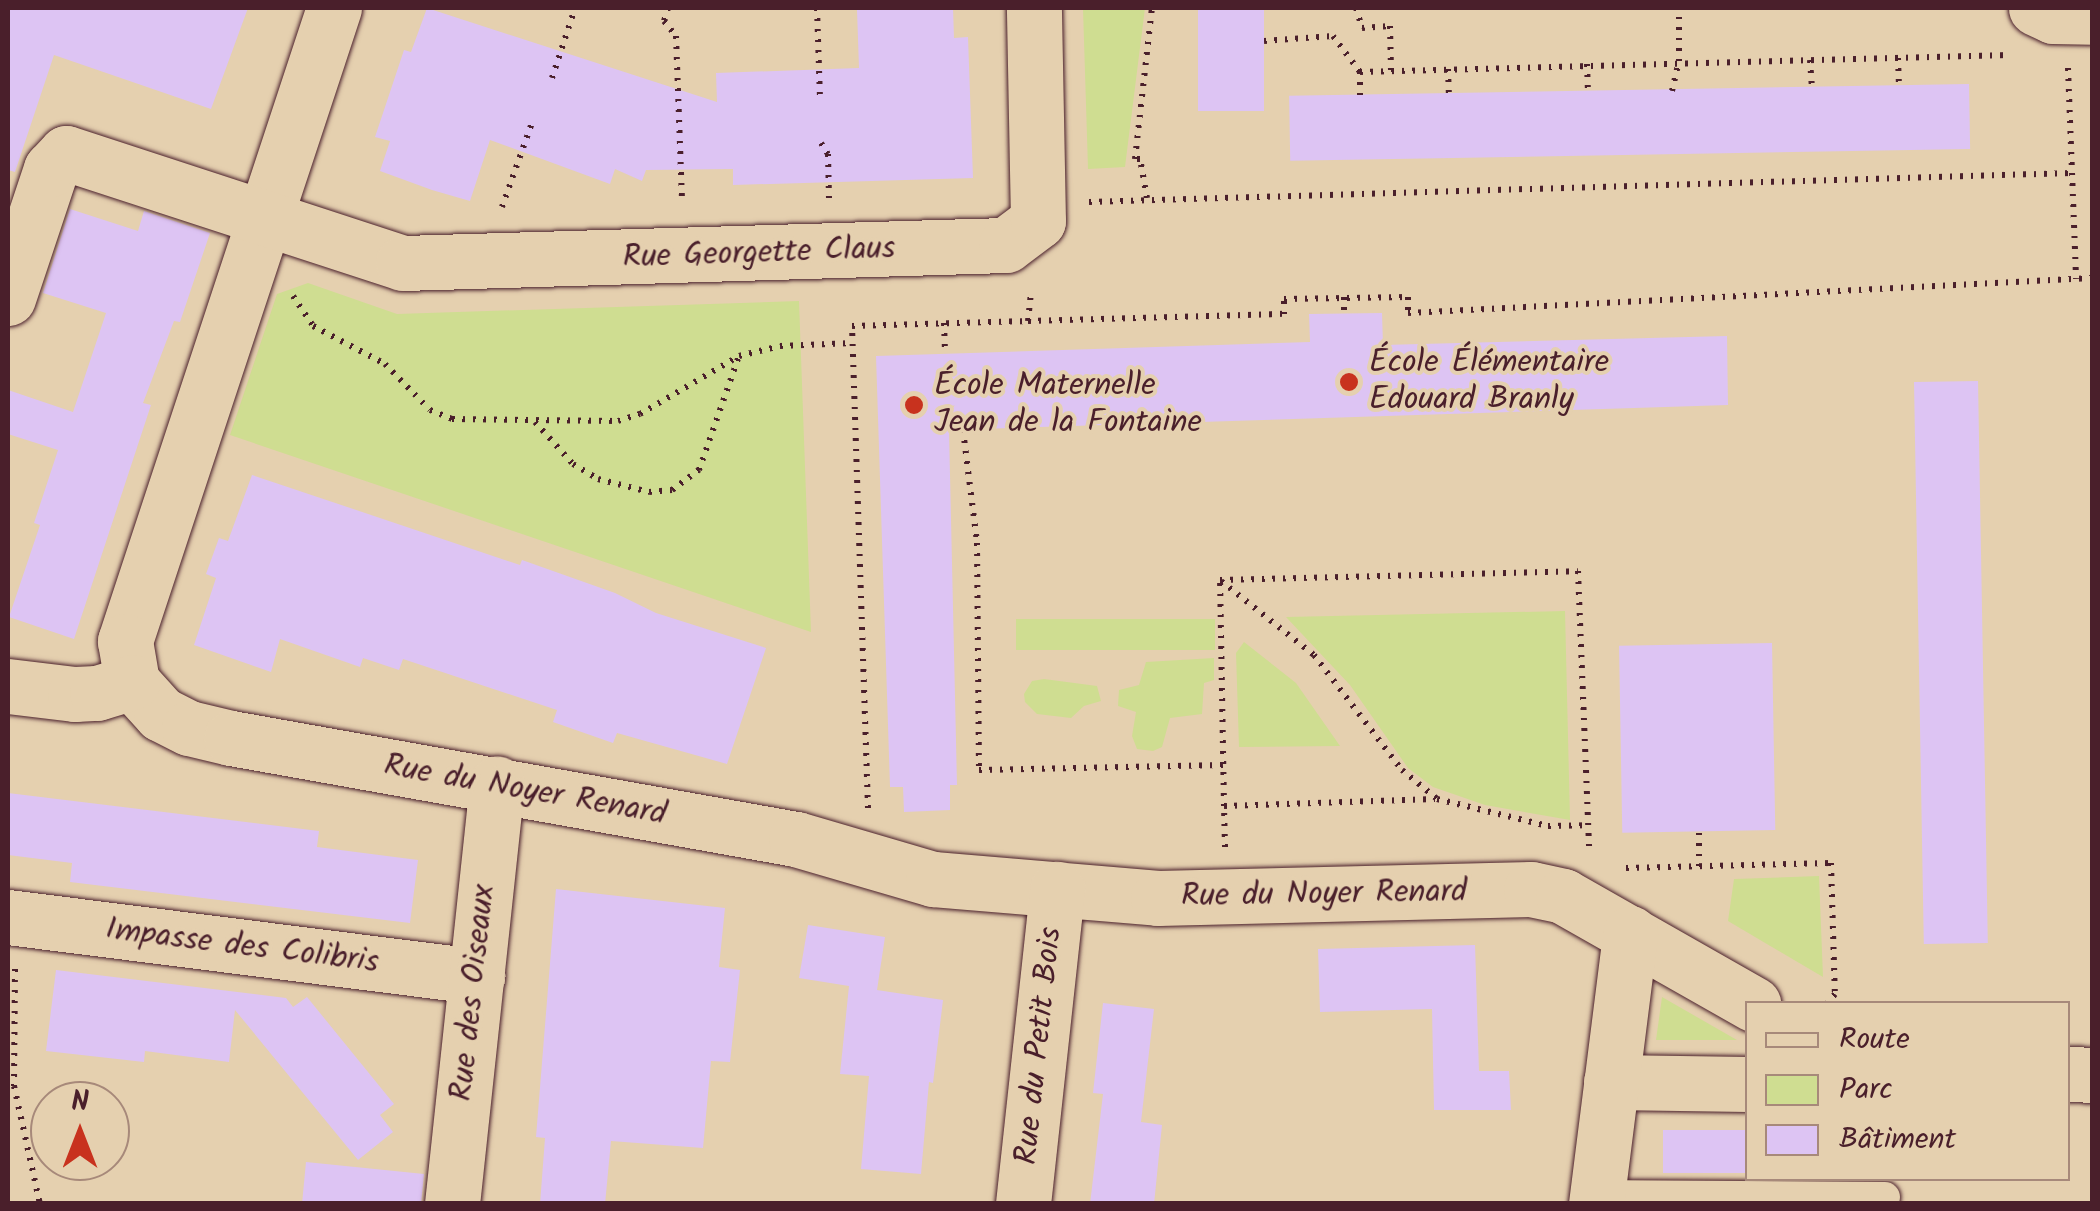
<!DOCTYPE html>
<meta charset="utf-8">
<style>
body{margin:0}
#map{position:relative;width:2100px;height:1211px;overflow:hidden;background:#e5d0af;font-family:Kalam,sans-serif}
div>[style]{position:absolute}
.green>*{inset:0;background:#cfdd91;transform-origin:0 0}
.building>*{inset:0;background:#ddc4f3;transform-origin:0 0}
.path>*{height:6px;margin-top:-3px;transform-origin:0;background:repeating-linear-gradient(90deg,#4a1f2b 0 2.5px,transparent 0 10.5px)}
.roads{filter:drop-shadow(0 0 2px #4a1f2b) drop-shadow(0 0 2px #4a1f2b)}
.service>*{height:30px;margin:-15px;padding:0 15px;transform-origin:15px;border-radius:15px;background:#e5d0af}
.minor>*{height:55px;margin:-27.5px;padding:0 27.5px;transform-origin:27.5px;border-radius:27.5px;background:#e5d0af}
.dots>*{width:28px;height:28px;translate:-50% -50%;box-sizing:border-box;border:5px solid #e5d0af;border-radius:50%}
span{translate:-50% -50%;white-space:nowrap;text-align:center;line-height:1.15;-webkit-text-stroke:8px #e5d0af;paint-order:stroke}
.street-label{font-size:32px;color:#4a1f2b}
.poi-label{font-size:32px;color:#4a1f2b}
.left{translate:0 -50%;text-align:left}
.frame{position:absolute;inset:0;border:10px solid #4a1f2b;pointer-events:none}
.legend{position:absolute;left:1745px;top:1001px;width:325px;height:180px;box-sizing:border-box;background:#e5d0af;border:2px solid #a7897a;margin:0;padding:12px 18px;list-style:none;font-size:30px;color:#4a1f2b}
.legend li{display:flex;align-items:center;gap:20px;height:50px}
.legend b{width:50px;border:2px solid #a7897a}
.north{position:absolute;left:30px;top:1081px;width:100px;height:100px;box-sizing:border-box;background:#e5d0af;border:2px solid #a7897a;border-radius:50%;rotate:0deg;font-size:28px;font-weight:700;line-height:40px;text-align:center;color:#4a1f2b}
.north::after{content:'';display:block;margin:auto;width:35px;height:45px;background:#c8321e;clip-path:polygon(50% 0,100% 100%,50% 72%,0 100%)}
</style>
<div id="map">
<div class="green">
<div style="clip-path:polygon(1083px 8px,1145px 8px,1125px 167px,1088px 169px)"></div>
<div style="clip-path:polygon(308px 283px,397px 314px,799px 301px,811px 632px,230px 435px,277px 294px)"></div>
<div style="clip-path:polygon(1565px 611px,1570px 820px,1485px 805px,1433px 787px,1408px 768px,1350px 685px,1286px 617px)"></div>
<div style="left:1215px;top:619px;width:31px;height:199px;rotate:90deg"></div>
<div style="clip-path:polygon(1244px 642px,1296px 683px,1340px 746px,1239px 747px,1236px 653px)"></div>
<div style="clip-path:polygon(1214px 658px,1214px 680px,1204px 683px,1202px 714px,1170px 718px,1162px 747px,1153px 751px,1137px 749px,1132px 736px,1136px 712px,1118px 706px,1119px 690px,1139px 685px,1146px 662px)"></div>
<div style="clip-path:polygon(1044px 679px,1097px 686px,1101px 701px,1084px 706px,1071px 718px,1037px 714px,1025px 702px,1024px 694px,1032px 681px)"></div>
<div style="clip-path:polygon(1819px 876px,1823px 977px,1728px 921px,1734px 879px)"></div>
<div style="clip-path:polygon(1662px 997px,1737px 1040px,1656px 1040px)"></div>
</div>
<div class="building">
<div style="clip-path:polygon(8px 8px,248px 8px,211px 109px,54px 55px,15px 172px,8px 170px)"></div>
<div style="clip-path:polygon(427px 8px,717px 102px,716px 73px,859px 68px,857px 10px,953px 8px,954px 38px,968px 37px,973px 178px,733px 185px,733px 169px,646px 170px,642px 181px,615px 169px,610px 184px,490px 140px,470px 201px,432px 190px,380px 171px,390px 141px,375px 137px,404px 50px,411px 52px)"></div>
<div style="left:1198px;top:8px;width:66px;height:103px"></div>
<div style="left:1969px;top:84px;width:65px;height:680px;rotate:89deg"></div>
<div style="clip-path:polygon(70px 209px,138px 231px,144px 211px,210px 233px,180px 322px,174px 321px,143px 403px,151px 405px,74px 639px,9px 617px,40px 525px,34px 523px,58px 450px,8px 434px,8px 390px,73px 412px,106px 313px,43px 293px)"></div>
<div style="clip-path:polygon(1382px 313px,1383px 345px,1727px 336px,1728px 405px,949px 430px,957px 785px,950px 785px,950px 810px,904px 812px,903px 787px,890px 787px,876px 356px,1310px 342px,1309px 314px)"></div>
<div style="left:1978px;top:381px;width:562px;height:64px;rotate:89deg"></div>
<div style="clip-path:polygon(252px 475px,520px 565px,522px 560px,615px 593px,656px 613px,766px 648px,727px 764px,617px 733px,613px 743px,553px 722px,557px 710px,403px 659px,399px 670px,363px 658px,360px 667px,280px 639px,271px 672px,194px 645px,216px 578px,206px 574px,219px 538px,228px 541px)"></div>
<div style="left:1772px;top:643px;width:187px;height:153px;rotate:89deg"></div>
<div style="clip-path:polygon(8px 793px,319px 831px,317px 847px,418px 860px,410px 923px,70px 882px,72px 863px,8px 855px)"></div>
<div style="clip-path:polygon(556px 889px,725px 908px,719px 967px,740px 970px,730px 1062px,711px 1061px,703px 1148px,611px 1141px,605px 1204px,540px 1204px,545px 1138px,536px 1137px)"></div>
<div style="clip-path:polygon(808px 925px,885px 937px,877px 990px,943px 1000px,933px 1083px,929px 1082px,921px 1174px,861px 1169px,869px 1076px,840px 1074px,849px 986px,799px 978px)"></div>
<div style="clip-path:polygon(1475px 945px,1479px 1071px,1509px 1071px,1511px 1110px,1434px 1110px,1432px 1009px,1320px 1012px,1318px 949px)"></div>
<div style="clip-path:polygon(56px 970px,286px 998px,293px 1007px,307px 997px,394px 1104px,380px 1115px,393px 1132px,358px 1160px,235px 1010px,229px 1062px,145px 1051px,144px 1062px,46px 1051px)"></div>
<div style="clip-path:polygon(1103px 1003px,1154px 1009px,1141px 1122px,1162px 1125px,1154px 1204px,1090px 1204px,1103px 1094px,1093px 1093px)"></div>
<div style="left:1663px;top:1130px;width:85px;height:43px"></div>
<div style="clip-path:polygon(306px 1162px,424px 1174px,421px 1204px,302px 1204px)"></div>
</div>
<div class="path">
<div style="left:668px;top:8px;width:14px;rotate:107deg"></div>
<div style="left:664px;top:21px;width:19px;rotate:51deg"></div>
<div style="left:676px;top:36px;width:166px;rotate:87.9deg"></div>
<div style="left:817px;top:8px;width:92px;rotate:88.1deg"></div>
<div style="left:1356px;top:8px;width:21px;rotate:73deg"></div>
<div style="left:1362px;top:28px;width:28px;rotate:-4deg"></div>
<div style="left:1390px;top:26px;width:44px;rotate:88.7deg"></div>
<div style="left:1264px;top:41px;width:69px;rotate:-4.1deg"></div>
<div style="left:1333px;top:36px;width:45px;rotate:53.1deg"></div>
<div style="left:1360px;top:72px;width:650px;rotate:-1.5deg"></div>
<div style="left:1898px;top:58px;width:27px;rotate:88deg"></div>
<div style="left:1810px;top:60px;width:28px;rotate:86deg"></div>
<div style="left:1587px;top:64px;width:30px;rotate:88deg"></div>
<div style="left:2068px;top:68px;width:211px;rotate:87.8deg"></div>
<div style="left:1448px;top:69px;width:28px;rotate:88deg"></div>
<div style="left:1360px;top:72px;width:28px;rotate:90deg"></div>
<div style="left:552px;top:78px;width:74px;rotate:-71.8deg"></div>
<div style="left:1672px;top:91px;width:31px;rotate:-77deg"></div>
<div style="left:1679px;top:61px;width:53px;rotate:-90deg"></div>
<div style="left:821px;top:143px;width:13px;rotate:58deg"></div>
<div style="left:828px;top:154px;width:44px;rotate:88.7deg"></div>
<div style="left:1147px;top:198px;width:40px;rotate:-100deg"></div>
<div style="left:1140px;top:159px;width:5px;rotate:180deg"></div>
<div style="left:1135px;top:159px;width:152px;rotate:-83.6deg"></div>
<div style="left:1089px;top:202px;width:983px;rotate:-1.69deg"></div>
<div style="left:502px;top:207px;width:92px;rotate:-70.4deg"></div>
<div style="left:293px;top:296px;width:36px;rotate:56deg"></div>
<div style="left:313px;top:326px;width:81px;rotate:27.8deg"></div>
<div style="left:385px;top:364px;width:64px;rotate:45.6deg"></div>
<div style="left:430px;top:410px;width:24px;rotate:22deg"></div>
<div style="left:452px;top:419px;width:166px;rotate:0.7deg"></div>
<div style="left:618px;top:421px;width:23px;rotate:-18deg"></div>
<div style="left:640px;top:414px;width:115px;rotate:-30.4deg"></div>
<div style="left:739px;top:356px;width:42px;rotate:-13.7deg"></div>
<div style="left:780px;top:346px;width:73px;rotate:-2.4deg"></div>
<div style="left:1344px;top:297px;width:17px;rotate:90deg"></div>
<div style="left:1028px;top:321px;width:256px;rotate:-1.6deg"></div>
<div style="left:1284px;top:314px;width:15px;rotate:-90deg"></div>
<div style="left:1284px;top:299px;width:124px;rotate:-0.9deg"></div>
<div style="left:1408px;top:297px;width:16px;rotate:90deg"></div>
<div style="left:1408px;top:313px;width:685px;rotate:-2.93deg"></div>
<div style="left:944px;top:323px;width:30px;rotate:88deg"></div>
<div style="left:535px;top:422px;width:57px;rotate:47.9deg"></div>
<div style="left:573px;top:464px;width:29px;rotate:31deg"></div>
<div style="left:598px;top:479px;width:53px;rotate:14.3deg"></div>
<div style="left:649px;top:492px;width:23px;rotate:-5deg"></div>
<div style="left:672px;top:490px;width:34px;rotate:-37deg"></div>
<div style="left:699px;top:470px;width:121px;rotate:-70.7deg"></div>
<div style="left:963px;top:430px;width:114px;rotate:82.9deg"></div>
<div style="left:977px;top:543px;width:227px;rotate:89.5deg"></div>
<div style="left:979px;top:770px;width:244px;rotate:-1.2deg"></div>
<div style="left:1221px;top:581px;width:119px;rotate:38.5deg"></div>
<div style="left:1314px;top:655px;width:145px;rotate:52.6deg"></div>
<div style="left:1402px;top:770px;width:45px;rotate:39.6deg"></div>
<div style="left:1437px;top:799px;width:114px;rotate:13.7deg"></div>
<div style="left:1548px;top:826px;width:39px;rotate:-1deg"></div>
<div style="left:1224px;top:806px;width:226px;rotate:-91deg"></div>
<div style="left:1220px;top:580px;width:358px;rotate:-1.4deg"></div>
<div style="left:1578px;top:571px;width:279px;rotate:87.7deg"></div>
<div style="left:868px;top:808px;width:482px;rotate:-91.9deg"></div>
<div style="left:852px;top:326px;width:176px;rotate:-1.6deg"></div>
<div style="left:1028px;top:321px;width:29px;rotate:-84deg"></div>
<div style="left:1699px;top:833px;width:33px;rotate:90deg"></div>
<div style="left:1225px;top:847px;width:41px;rotate:-91.4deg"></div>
<div style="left:1224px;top:806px;width:211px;rotate:-1.9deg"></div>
<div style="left:1626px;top:868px;width:205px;rotate:-1.4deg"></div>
<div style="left:1831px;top:863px;width:131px;rotate:88.3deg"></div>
<div style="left:1835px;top:994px;width:13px;rotate:129deg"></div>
<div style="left:15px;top:969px;width:117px;rotate:90.5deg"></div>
<div style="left:14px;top:1086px;width:121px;rotate:77.6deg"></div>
</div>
<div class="roads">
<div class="service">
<div style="left:1597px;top:1195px;width:288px;rotate:0.4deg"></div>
</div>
<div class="minor">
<div style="left:334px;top:8px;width:667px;rotate:108.27deg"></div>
<div style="left:125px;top:641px;width:42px;rotate:80.3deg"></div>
<div style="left:132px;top:682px;width:43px;rotate:47.8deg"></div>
<div style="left:161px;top:714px;width:31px;rotate:27deg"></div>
<div style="left:189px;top:728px;width:43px;rotate:13.4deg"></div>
<div style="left:231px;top:738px;width:574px;rotate:10.14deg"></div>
<div style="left:796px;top:839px;width:143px;rotate:16.3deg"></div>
<div style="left:933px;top:879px;width:226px;rotate:4.8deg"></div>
<div style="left:1158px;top:898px;width:373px;rotate:-1.4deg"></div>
<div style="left:1531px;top:889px;width:33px;rotate:12deg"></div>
<div style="left:1563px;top:896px;width:219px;rotate:29.6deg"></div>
<div style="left:2036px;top:8px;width:19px;rotate:25deg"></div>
<div style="left:2053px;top:16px;width:39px;rotate:1deg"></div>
<div style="left:8px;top:298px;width:136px;rotate:-71.6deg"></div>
<div style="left:51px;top:169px;width:22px;rotate:-47deg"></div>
<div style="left:66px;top:153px;width:354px;rotate:18.1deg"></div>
<div style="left:403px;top:263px;width:603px;rotate:-1.71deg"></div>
<div style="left:1006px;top:245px;width:40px;rotate:-37deg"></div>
<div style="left:1038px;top:221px;width:213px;rotate:-91.1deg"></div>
<div style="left:8px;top:686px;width:67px;rotate:6.8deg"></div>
<div style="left:75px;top:694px;width:22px;rotate:-3deg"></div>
<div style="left:97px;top:693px;width:37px;rotate:-17deg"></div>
<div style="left:8px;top:917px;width:473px;rotate:7.2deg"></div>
<div style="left:2068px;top:1074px;width:24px;rotate:2deg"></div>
<div style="left:1611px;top:1082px;width:137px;rotate:0.8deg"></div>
<div style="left:452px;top:1204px;width:423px;rotate:-83.9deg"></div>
<div style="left:1023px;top:1204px;width:317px;rotate:-83.8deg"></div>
<div style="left:1596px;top:1204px;width:273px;rotate:-82.8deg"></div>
</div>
</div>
<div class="dots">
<div style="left:1349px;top:382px;background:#c8321e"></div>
<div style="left:914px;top:405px;background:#c8321e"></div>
</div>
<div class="street-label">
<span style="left:759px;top:254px;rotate:-2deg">Rue Georgette Claus</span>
<span style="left:525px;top:791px;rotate:10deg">Rue du Noyer Renard</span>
<span style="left:1324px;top:895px;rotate:-1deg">Rue du Noyer Renard</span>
<span style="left:242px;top:947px;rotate:7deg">Impasse des Colibris</span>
<span style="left:474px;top:993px;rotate:-84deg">Rue des Oiseaux</span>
<span style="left:1040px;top:1046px;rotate:-84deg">Rue du Petit Bois</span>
</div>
<div class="poi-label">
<span class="left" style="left:1369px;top:382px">École Élémentaire<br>Edouard Branly</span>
<span class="left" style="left:934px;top:405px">École Maternelle<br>Jean de la Fontaine</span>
</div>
<div class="frame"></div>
<ul class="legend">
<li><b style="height:12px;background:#e5d0af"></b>Route</li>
<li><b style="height:28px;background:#cfdd91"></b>Parc</li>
<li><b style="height:28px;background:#ddc4f3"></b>Bâtiment</li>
</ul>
<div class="north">N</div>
</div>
